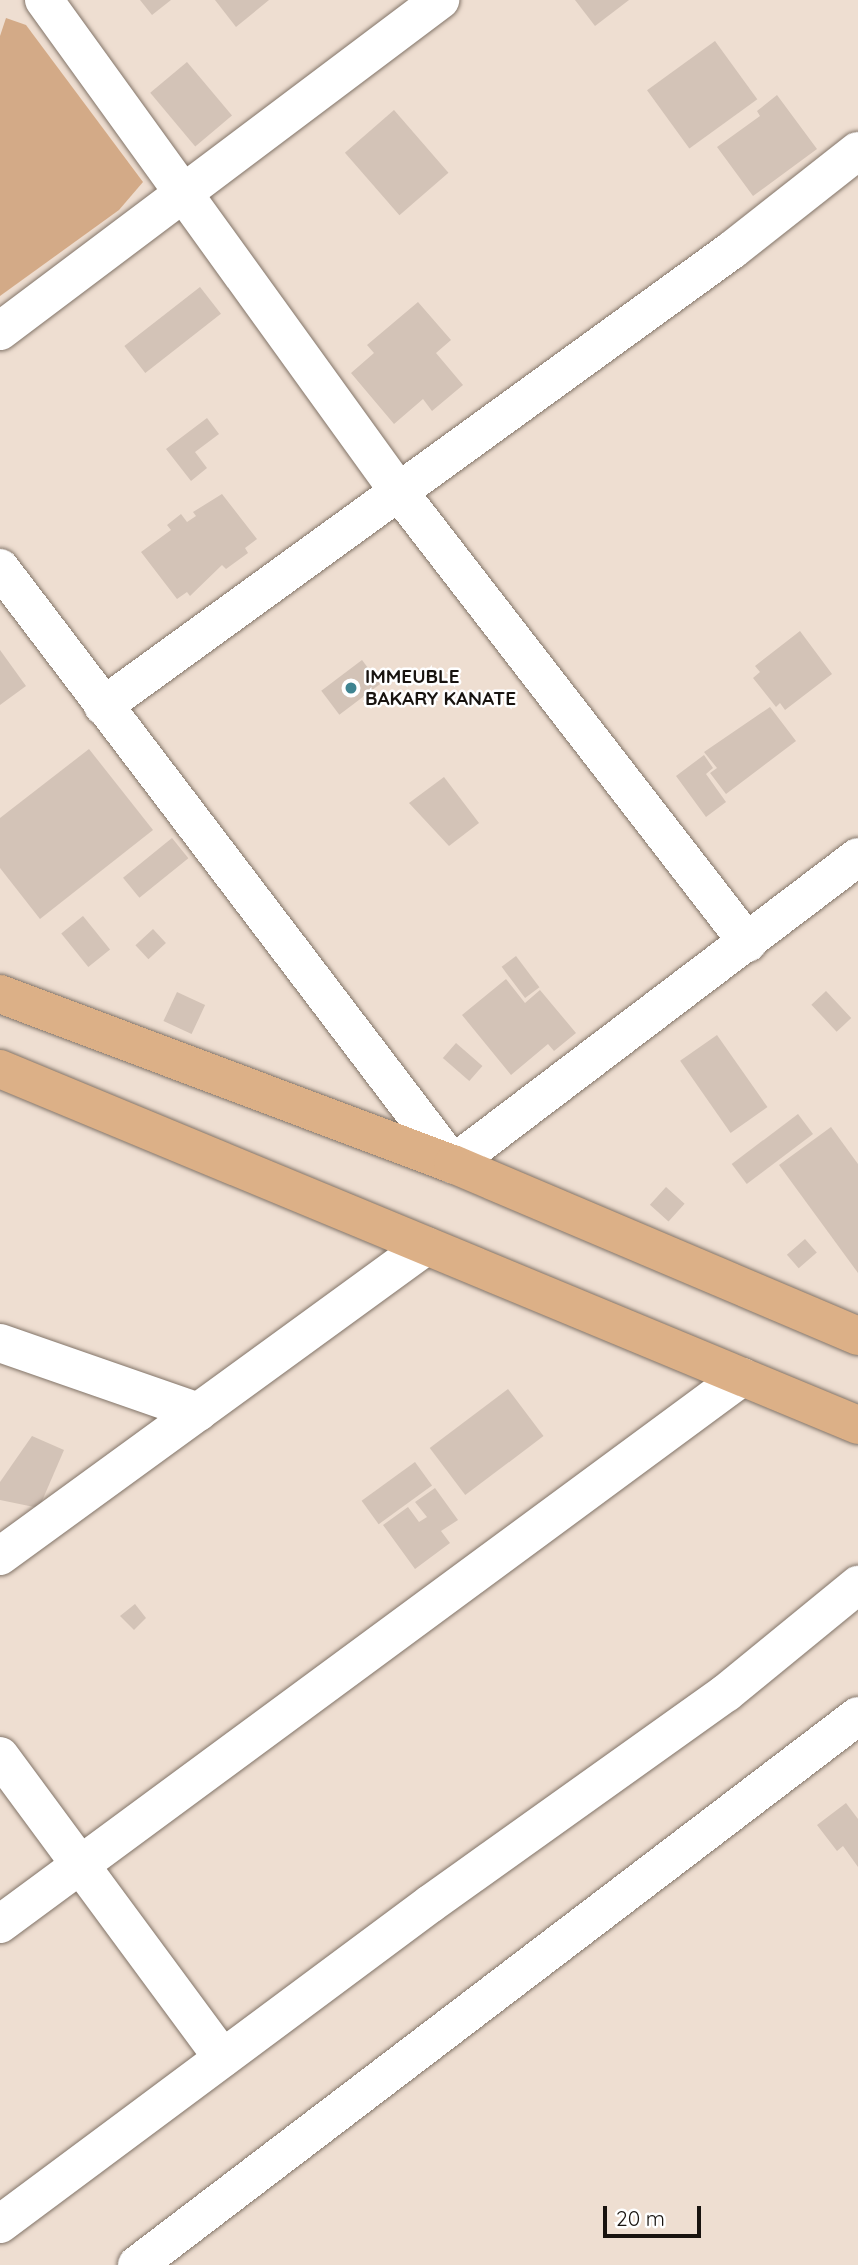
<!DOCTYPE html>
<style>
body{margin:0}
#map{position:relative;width:858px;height:2265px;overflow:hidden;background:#eeded1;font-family:Quicksand,sans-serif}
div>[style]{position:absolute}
.green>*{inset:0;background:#d3aa87}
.building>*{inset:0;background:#d3c3b7;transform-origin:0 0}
.roads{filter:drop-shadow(0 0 2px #827468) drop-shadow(0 0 2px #827468)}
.minor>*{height:38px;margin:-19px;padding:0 19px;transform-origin:19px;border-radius:19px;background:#fff}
.major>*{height:38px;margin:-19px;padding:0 19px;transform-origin:19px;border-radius:19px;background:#dcb087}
.dots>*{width:19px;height:19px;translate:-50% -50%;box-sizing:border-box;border:4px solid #fff;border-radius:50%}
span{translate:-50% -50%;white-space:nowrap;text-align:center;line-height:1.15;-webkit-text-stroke:5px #fff;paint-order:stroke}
.poi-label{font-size:19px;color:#18130f;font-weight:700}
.left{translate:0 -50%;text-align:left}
.scale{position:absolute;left:603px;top:2206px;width:98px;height:32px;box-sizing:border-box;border:4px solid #18130f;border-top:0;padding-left:9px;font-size:21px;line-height:24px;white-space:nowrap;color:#18130f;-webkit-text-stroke:5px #fff;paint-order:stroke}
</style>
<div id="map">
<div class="green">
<div style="clip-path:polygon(6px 18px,26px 25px,143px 182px,119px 210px,0 296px,0 36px)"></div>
</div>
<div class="building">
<div style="clip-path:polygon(140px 0,171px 0,152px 15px)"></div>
<div style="clip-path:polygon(215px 0,269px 0,236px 27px)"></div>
<div style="clip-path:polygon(575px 0,629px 0,595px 26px)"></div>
<div style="left:715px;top:41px;width:72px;height:84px;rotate:54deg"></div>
<div style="left:187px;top:62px;width:70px;height:48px;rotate:50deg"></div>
<div style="clip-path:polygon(777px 95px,817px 149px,753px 196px,717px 147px,760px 116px,757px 111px)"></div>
<div style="left:394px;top:110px;width:83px;height:65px;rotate:49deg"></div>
<div style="left:200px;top:287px;width:34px;height:96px;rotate:52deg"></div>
<div style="clip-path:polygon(418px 302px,451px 340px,436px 353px,463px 385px,432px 411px,423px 399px,394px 424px,351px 373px,374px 353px,367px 345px)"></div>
<div style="clip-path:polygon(207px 418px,219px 434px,195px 452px,207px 468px,191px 481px,166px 449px)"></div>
<div style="clip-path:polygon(222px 494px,257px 539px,245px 548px,248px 553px,226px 569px,222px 565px,190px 596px,187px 592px,177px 599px,141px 552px,171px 530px,167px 525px,181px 514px,187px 522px,196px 516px,193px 512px)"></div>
<div style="clip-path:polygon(800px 631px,832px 674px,785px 710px,780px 703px,776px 707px,753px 678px,760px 672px,755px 666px)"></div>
<div style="clip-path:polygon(0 650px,26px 686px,0 705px)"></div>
<div style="left:362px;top:660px;width:30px;height:51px;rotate:53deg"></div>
<div style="clip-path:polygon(770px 707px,796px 741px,726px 794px,710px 773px,717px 768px,704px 752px)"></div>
<div style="clip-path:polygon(89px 749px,153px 830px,40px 919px,0 868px,0 818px)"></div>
<div style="clip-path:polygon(704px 755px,713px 768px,706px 774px,726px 802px,706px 817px,676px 776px)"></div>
<div style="clip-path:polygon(444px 777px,479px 823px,449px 846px,409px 803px)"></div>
<div style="left:172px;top:838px;width:26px;height:63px;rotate:51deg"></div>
<div style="left:83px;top:916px;width:43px;height:28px;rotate:51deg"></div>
<div style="left:153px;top:929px;width:19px;height:24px;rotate:47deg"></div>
<div style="left:516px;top:956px;width:39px;height:18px;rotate:53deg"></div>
<div style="clip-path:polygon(506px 979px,525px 1003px,540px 990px,576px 1033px,554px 1051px,548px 1044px,511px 1075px,462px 1015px)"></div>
<div style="left:826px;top:991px;width:37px;height:20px;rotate:47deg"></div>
<div style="left:177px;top:992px;width:31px;height:32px;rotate:25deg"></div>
<div style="left:717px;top:1035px;width:88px;height:45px;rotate:55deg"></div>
<div style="left:456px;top:1043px;width:35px;height:20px;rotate:41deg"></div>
<div style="left:798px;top:1114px;width:25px;height:83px;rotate:53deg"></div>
<div style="clip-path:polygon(831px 1127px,858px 1164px,858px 1273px,779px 1165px)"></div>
<div style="left:666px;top:1187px;width:25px;height:24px;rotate:42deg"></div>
<div style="left:805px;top:1239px;width:18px;height:24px;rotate:49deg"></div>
<div style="left:508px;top:1389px;width:59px;height:98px;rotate:53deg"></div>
<div style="clip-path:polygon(32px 1436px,64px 1450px,39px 1508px,0 1500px,0 1482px)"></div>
<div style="left:415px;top:1462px;width:29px;height:66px;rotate:54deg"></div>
<div style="clip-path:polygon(435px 1488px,458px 1520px,441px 1531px,450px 1543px,415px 1569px,383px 1525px,408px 1507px,419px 1522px,427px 1517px,415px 1502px)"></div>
<div style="clip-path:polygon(135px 1604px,146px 1618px,134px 1630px,120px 1616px)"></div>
<div style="clip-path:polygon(846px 1803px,858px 1819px,858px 1867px,843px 1846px,837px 1851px,817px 1825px)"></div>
</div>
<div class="roads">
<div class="minor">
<div style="left:44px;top:0;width:607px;rotate:54.19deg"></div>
<div style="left:399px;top:492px;width:570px;rotate:52.27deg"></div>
<div style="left:0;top:331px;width:551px;rotate:-36.95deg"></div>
<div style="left:0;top:568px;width:749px;rotate:52.76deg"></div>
<div style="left:453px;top:1164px;width:508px;rotate:-37.16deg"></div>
<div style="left:103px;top:706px;width:777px;rotate:-35.94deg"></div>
<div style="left:732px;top:250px;width:160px;rotate:-38.2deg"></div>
<div style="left:0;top:1343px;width:210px;rotate:19.2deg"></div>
<div style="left:0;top:1556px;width:527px;rotate:-36.04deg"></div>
<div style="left:0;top:1756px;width:375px;rotate:53.6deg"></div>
<div style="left:0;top:1924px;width:922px;rotate:-36.4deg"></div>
<div style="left:0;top:2224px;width:536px;rotate:-36.66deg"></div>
<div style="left:430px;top:1904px;width:364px;rotate:-35.5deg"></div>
<div style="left:726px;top:1693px;width:171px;rotate:-39.3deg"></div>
<div style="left:137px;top:2265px;width:906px;rotate:-37.29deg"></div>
</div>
<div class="major">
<div style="left:0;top:994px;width:484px;rotate:20.6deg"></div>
<div style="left:453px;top:1164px;width:440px;rotate:23deg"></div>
<div style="left:0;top:1069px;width:929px;rotate:22.53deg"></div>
</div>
</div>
<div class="dots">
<div style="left:351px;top:688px;background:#3f8491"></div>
</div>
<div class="poi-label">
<span class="left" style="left:365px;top:688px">IMMEUBLE<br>BAKARY KANATE</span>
</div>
<div class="scale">20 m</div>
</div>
